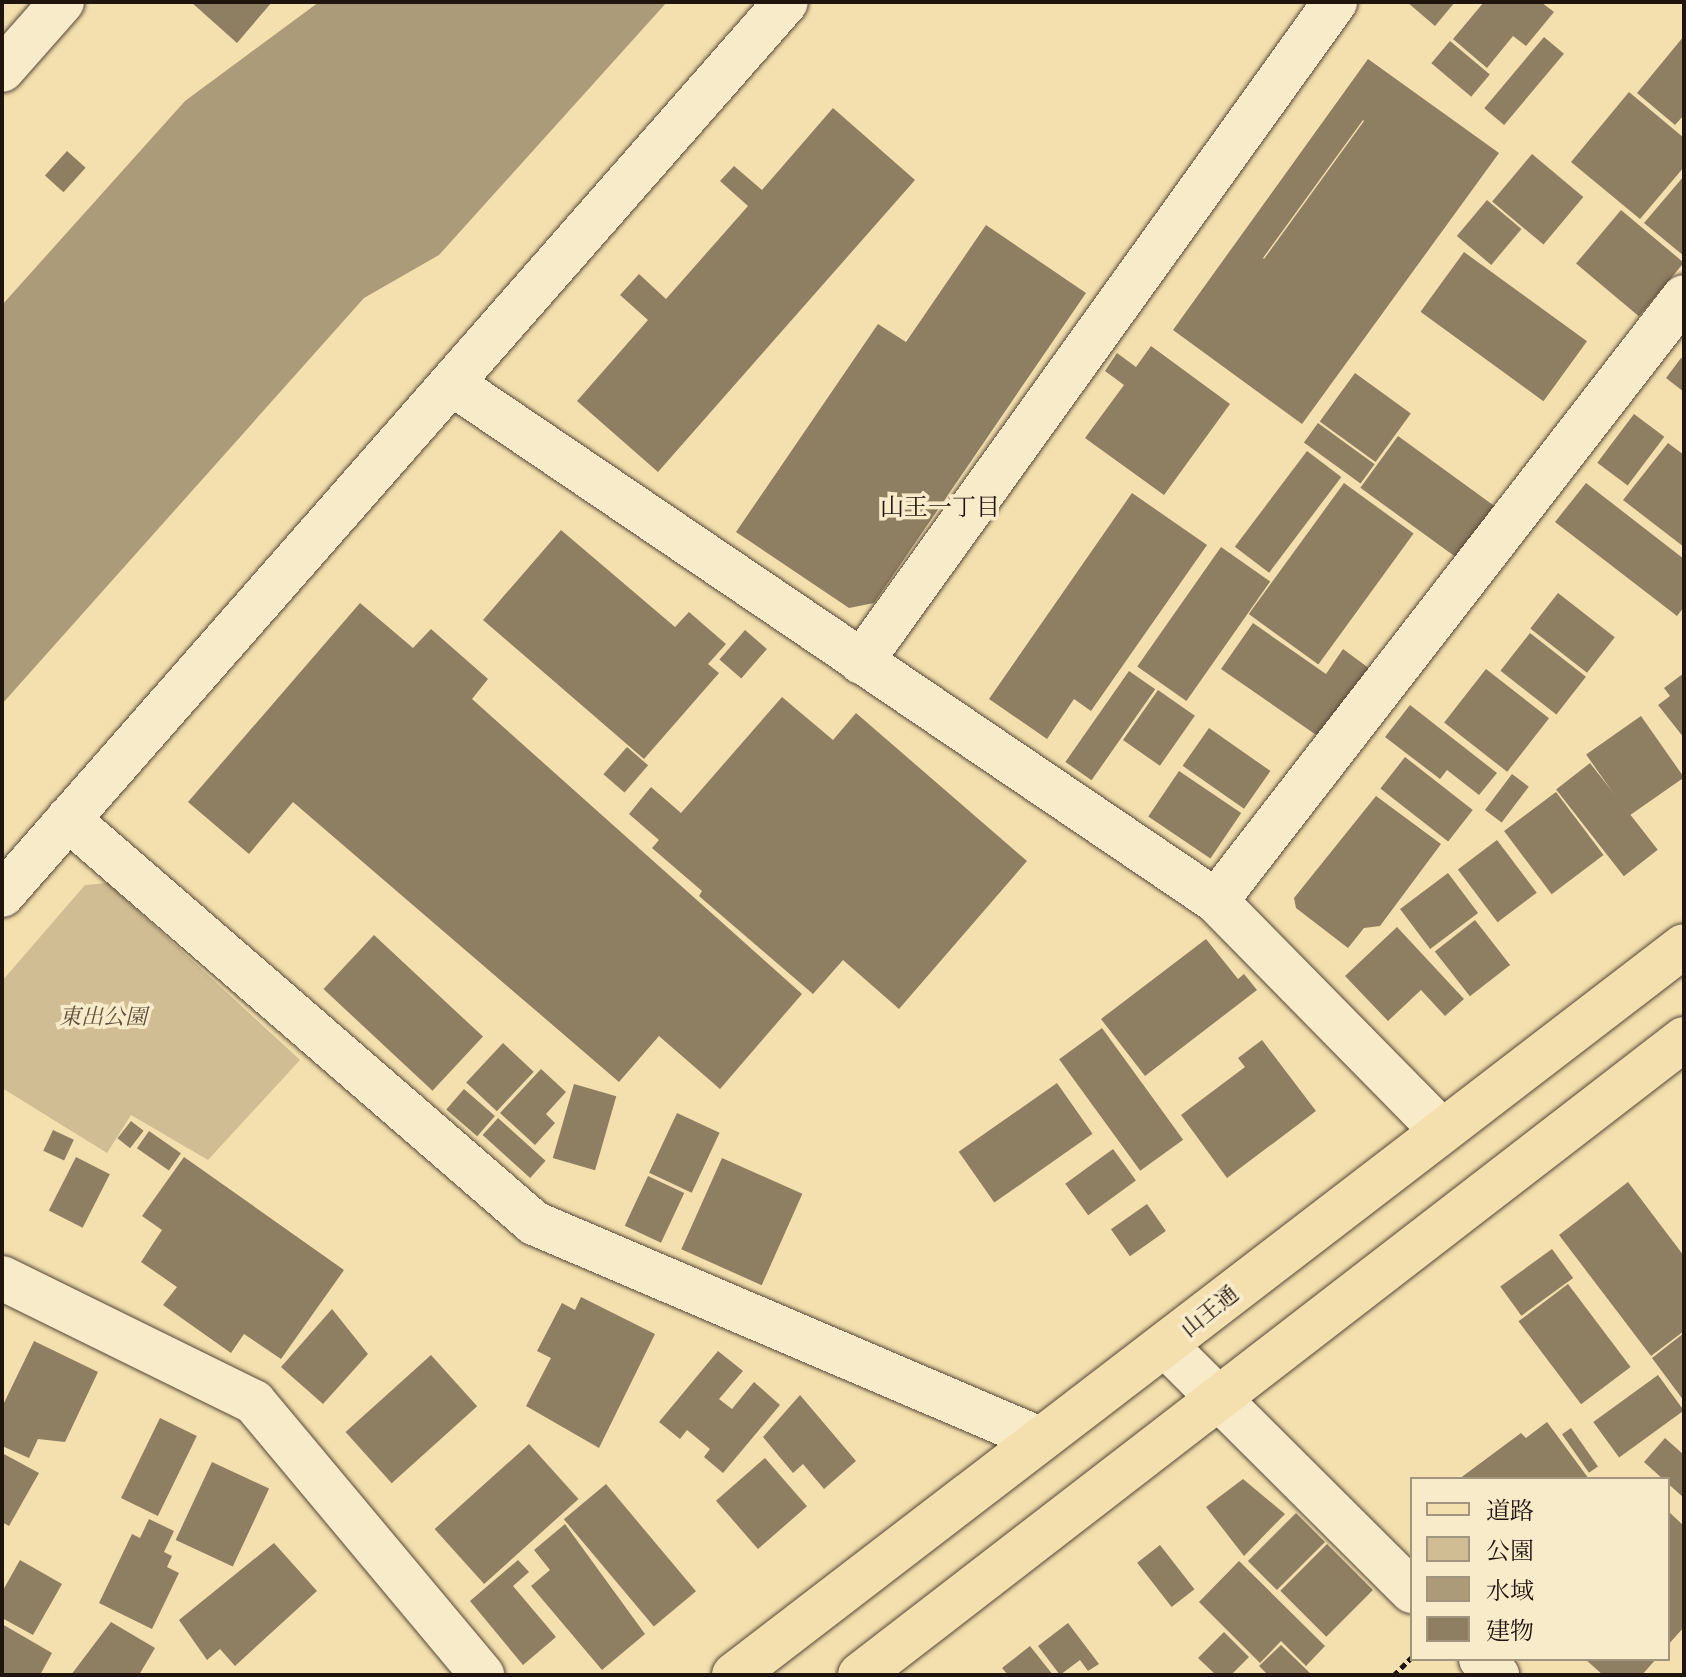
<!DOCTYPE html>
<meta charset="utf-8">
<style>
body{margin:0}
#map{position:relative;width:1686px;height:1677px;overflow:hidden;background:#f4e0ae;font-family:Alegreya,"Noto Serif JP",serif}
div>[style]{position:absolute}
.green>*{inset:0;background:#d0bd93}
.water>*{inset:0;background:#ac9b78}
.building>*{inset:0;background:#8e7e62;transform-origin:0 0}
.path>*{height:5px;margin-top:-2.5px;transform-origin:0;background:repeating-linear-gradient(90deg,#20140f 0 6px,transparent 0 10px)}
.roads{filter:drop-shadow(0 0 2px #554737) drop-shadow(0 0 2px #554737)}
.minor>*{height:44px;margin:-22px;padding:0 22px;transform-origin:22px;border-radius:22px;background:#f8ebca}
.major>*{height:44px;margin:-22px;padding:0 22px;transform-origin:22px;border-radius:22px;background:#f4e0ae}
span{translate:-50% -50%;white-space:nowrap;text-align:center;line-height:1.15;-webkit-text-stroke:7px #f8ebca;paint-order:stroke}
.park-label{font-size:22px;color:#5e4f3d;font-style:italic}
.street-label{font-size:22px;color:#20140f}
.neighbourhood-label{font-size:24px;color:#20140f}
.frame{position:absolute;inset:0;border:4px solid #20140f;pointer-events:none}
.legend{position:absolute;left:1410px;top:1477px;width:260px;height:184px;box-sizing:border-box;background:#f8ebca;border:2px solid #a2957f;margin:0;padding:10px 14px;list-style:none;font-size:24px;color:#20140f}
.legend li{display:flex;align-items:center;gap:16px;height:40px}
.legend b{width:40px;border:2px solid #a2957f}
</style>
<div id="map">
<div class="green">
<div style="clip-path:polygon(108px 883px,300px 1060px,208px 1160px,131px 1115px,107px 1153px,2px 1088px,2px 981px,85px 885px)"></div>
</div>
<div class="water">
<div style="clip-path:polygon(319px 2px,667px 2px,439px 255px,364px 298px,2px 704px,2px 305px,185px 101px)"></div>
</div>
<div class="building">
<div style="clip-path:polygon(191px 2px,272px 2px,237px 43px)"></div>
<div style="clip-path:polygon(1407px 2px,1455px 2px,1435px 26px)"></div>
<div style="clip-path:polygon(1484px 2px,1541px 2px,1554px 12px,1526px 46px,1513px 36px,1487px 68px,1453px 39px)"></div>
<div style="clip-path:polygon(1684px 36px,1684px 115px,1675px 125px,1637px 93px)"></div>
<div style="left:1544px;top:37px;width:26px;height:93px;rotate:40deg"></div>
<div style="left:1450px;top:41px;width:52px;height:29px;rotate:40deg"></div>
<div style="clip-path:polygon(evenodd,1368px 59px,1499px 153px,1302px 424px,1173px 330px,1368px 59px,1363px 120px,1364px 121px,1264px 259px,1263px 258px,1363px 120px)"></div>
<div style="clip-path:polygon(1629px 92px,1684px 138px,1684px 167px,1640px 219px,1571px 162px)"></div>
<div style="clip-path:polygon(833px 108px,915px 180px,658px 472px,577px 401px,648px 320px,620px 295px,639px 274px,666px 299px,748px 206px,720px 181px,734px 166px,762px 190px)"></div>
<div style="left:67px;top:151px;width:25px;height:33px;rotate:42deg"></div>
<div style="left:1532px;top:154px;width:67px;height:62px;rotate:40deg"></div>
<div style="clip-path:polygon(1684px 176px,1684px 256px,1644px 223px)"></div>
<div style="left:1487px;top:200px;width:45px;height:47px;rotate:40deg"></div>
<div style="left:1621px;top:210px;width:82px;height:70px;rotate:40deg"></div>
<div style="clip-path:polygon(986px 225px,1086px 293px,874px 603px,849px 608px,736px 532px,878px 324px,906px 342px)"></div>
<div style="left:1464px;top:252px;width:152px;height:74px;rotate:36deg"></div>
<div style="clip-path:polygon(1151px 346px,1230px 404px,1164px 495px,1085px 438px,1124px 385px,1105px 371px,1117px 353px,1136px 367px)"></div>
<div style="clip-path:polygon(1681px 358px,1684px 360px,1684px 392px,1666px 378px)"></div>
<div style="left:1355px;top:373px;width:69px;height:60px;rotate:36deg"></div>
<div style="left:1634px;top:414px;width:38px;height:61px;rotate:37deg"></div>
<div style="left:1318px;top:423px;width:70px;height:24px;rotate:36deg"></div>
<div style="left:1398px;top:436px;width:120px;height:64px;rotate:36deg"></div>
<div style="clip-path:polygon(1668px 443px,1684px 455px,1684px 547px,1623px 500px)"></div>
<div style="left:1307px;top:451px;width:43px;height:120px;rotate:37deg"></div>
<div style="left:1344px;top:483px;width:86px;height:162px;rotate:36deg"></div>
<div style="clip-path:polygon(1586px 483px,1684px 559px,1684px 607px,1677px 616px,1555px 522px)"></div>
<div style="clip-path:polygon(1132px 493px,1207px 545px,1091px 711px,1074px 699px,1047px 739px,989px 699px)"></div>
<div style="clip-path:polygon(561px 530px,675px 627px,689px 612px,726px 644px,708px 664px,719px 673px,644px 759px,483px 620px)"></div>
<div style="left:1221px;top:547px;width:60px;height:146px;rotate:35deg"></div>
<div style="left:1558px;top:593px;width:72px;height:45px;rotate:38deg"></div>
<div style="clip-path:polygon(360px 603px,413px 648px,431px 629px,488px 679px,472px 699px,802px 994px,720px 1089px,659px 1036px,619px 1082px,293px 802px,249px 854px,188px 802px)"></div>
<div style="clip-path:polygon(1253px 623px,1326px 674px,1343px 649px,1370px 669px,1322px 739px,1221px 669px)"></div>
<div style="left:745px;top:630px;width:29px;height:39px;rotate:41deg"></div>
<div style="left:1530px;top:633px;width:71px;height:48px;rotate:38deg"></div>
<div style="left:1486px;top:669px;width:80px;height:68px;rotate:38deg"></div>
<div style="left:1129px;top:671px;width:32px;height:111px;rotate:35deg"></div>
<div style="clip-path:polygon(1684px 673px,1684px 738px,1658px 705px,1670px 696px,1664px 688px)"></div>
<div style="left:1158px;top:690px;width:45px;height:61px;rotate:35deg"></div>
<div style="clip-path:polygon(782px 697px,833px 740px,856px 713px,1027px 861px,899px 1009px,843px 960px,813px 994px,699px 896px,702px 891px,652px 848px,659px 840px,629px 814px,651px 787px,681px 813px)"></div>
<div style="clip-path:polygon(1410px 705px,1497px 773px,1479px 795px,1447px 770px,1440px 779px,1385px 737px)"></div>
<div style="left:1641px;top:716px;width:75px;height:67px;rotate:55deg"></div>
<div style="left:1209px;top:728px;width:75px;height:46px;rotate:35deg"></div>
<div style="left:627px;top:747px;width:28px;height:36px;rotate:41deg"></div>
<div style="left:1405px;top:757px;width:86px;height:40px;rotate:38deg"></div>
<div style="left:1590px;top:763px;width:110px;height:43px;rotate:52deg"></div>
<div style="left:1179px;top:771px;width:75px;height:55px;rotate:34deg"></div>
<div style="left:1512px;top:774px;width:21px;height:45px;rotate:37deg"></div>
<div style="left:1556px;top:792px;width:79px;height:65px;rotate:53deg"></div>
<div style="clip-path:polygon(1376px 796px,1441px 844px,1380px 926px,1364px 928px,1348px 948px,1296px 908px,1294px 898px)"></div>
<div style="left:1497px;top:840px;width:66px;height:49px;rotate:53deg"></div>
<div style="left:1448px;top:873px;width:50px;height:60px;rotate:53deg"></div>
<div style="left:1475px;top:920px;width:57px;height:51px;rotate:52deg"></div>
<div style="clip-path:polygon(1397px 927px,1464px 999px,1445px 1016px,1421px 990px,1388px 1021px,1345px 976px)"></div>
<div style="left:374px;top:935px;width:149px;height:74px;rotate:43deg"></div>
<div style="clip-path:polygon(1206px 939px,1238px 979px,1244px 974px,1257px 990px,1145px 1076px,1101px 1019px)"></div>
<div style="left:1102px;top:1028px;width:138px;height:53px;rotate:54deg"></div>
<div style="clip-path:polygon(1262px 1040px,1316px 1111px,1227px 1178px,1181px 1115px,1245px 1067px,1238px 1058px)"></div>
<div style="left:503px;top:1043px;width:42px;height:54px;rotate:43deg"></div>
<div style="clip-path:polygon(541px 1069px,566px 1092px,546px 1114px,555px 1123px,535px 1145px,500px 1113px)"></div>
<div style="left:1057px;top:1083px;width:62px;height:120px;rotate:55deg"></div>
<div style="left:574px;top:1084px;width:44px;height:77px;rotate:16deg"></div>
<div style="left:464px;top:1089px;width:41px;height:27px;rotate:41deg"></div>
<div style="left:677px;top:1113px;width:47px;height:66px;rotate:25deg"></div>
<div style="left:498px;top:1118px;width:64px;height:23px;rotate:42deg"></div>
<div style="left:131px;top:1121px;width:16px;height:22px;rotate:38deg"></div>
<div style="left:53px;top:1130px;width:23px;height:23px;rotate:25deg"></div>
<div style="left:149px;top:1131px;width:39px;height:21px;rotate:35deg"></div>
<div style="left:1113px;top:1149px;width:39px;height:59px;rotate:54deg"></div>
<div style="left:76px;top:1157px;width:38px;height:60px;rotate:27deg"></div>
<div style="clip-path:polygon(184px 1157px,344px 1270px,281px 1359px,244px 1334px,231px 1353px,163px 1305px,177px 1287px,141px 1262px,162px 1230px,142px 1216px)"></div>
<div style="left:722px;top:1158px;width:88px;height:100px;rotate:24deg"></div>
<div style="left:648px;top:1176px;width:40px;height:55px;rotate:25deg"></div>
<div style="clip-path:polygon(1628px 1182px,1684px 1256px,1684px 1331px,1651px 1356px,1559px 1235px)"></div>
<div style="left:1147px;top:1204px;width:33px;height:44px;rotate:55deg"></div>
<div style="left:1552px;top:1249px;width:36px;height:64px;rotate:54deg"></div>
<div style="left:1568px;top:1284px;width:104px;height:62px;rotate:53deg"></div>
<div style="clip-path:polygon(581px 1297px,655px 1334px,599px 1448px,526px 1406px,551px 1358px,537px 1351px,562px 1303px,575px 1310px)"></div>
<div style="clip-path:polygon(332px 1309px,368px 1354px,323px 1404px,281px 1367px)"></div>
<div style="clip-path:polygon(1684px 1333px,1684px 1401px,1652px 1358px)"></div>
<div style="clip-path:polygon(34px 1341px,98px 1372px,65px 1442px,38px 1439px,29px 1458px,2px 1446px,2px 1407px)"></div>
<div style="clip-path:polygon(718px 1351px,743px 1371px,719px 1399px,732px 1409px,754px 1382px,780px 1405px,723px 1473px,704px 1457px,710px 1449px,687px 1430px,680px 1439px,659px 1422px)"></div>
<div style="left:431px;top:1355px;width:69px;height:115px;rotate:48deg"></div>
<div style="left:1658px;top:1375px;width:44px;height:80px;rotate:54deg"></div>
<div style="clip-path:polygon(800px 1395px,856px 1461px,824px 1489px,803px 1464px,793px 1473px,763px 1437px)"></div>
<div style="left:160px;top:1418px;width:41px;height:89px;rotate:26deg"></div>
<div style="clip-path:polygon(1547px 1422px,1589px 1479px,1459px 1479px,1521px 1433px,1526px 1438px)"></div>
<div style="left:1571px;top:1428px;width:47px;height:11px;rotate:55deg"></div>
<div style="clip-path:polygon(1665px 1438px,1684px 1455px,1684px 1498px,1644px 1462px)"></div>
<div style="left:529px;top:1444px;width:74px;height:127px;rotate:48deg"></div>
<div style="clip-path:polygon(2px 1453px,39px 1473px,9px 1526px,2px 1522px)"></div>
<div style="left:765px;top:1458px;width:64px;height:65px;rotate:49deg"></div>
<div style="left:212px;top:1462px;width:63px;height:86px;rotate:25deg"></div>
<div style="clip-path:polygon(1243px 1479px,1285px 1514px,1244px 1556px,1206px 1507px)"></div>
<div style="left:606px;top:1484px;width:140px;height:55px;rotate:50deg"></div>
<div style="clip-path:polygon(1668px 1511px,1684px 1526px,1684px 1627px,1668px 1645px)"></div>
<div style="left:1296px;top:1513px;width:41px;height:68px;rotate:45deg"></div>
<div style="clip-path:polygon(149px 1519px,174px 1531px,164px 1552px,172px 1556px,167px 1567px,179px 1573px,152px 1629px,99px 1603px,132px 1534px,140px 1538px)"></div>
<div style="clip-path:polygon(565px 1524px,645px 1634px,602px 1670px,531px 1586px,550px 1570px,534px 1550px)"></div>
<div style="clip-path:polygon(274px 1543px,317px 1591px,235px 1666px,220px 1649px,207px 1660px,179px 1620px)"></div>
<div style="left:1327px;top:1544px;width:65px;height:66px;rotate:45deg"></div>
<div style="left:1160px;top:1545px;width:56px;height:29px;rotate:52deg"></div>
<div style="clip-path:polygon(20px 1560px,62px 1584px,33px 1635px,2px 1618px,2px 1592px)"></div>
<div style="clip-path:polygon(518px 1560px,529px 1572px,513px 1586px,556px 1637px,523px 1665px,470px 1601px)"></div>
<div style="clip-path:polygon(1239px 1561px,1325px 1646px,1306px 1666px,1281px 1641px,1260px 1663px,1199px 1602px)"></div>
<div style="clip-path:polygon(111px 1622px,155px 1648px,139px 1675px,71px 1675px)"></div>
<div style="clip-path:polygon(1068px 1623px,1099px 1664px,1088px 1671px,1080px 1660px,1060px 1675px,1038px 1646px)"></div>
<div style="clip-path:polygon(2px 1624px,52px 1653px,40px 1675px,2px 1675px)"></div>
<div style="clip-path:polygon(1224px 1632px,1249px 1657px,1231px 1675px,1216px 1675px,1198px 1658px)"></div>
<div style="clip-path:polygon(1281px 1645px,1312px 1675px,1268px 1675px,1259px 1666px)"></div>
<div style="clip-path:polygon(1030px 1646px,1053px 1675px,1008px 1675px,1002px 1668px)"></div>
<div style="clip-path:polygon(1585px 1659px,1656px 1659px,1642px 1675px,1603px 1675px)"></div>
</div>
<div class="path">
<div style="left:1394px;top:1675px;width:25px;rotate:-45deg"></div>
</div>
<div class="roads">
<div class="minor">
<div style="left:2px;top:70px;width:91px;rotate:-48.6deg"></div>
<div style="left:454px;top:385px;width:920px;rotate:34.1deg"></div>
<div style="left:1216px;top:901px;width:320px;rotate:45.5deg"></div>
<div style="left:861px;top:662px;width:813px;rotate:-54.31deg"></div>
<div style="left:68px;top:819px;width:617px;rotate:40.92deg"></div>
<div style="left:534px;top:1223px;width:550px;rotate:23.12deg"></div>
<div style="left:2px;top:895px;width:1188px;rotate:-48.72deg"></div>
<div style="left:1216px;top:901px;width:764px;rotate:-52.23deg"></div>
<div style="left:2px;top:1278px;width:281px;rotate:26.2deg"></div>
<div style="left:254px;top:1402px;width:356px;rotate:50.1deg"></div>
<div style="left:1167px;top:1347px;width:346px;rotate:44.9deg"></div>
<div style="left:1481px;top:1659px;width:23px;rotate:45deg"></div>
</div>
<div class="major">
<div style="left:734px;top:1675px;width:1197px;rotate:-37.5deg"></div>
<div style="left:860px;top:1675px;width:1041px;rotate:-37.66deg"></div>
</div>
</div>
<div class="park-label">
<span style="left:103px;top:1018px">東出公園</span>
</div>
<div class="street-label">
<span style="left:1210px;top:1312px;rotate:-39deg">山王通</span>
</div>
<div class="neighbourhood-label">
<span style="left:940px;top:508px">山王一丁目</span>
</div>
<div class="frame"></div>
<ul class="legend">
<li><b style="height:10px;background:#f4e0ae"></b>道路</li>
<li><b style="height:22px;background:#d0bd93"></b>公園</li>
<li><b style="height:22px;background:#ac9b78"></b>水域</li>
<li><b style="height:22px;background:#8e7e62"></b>建物</li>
</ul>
</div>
